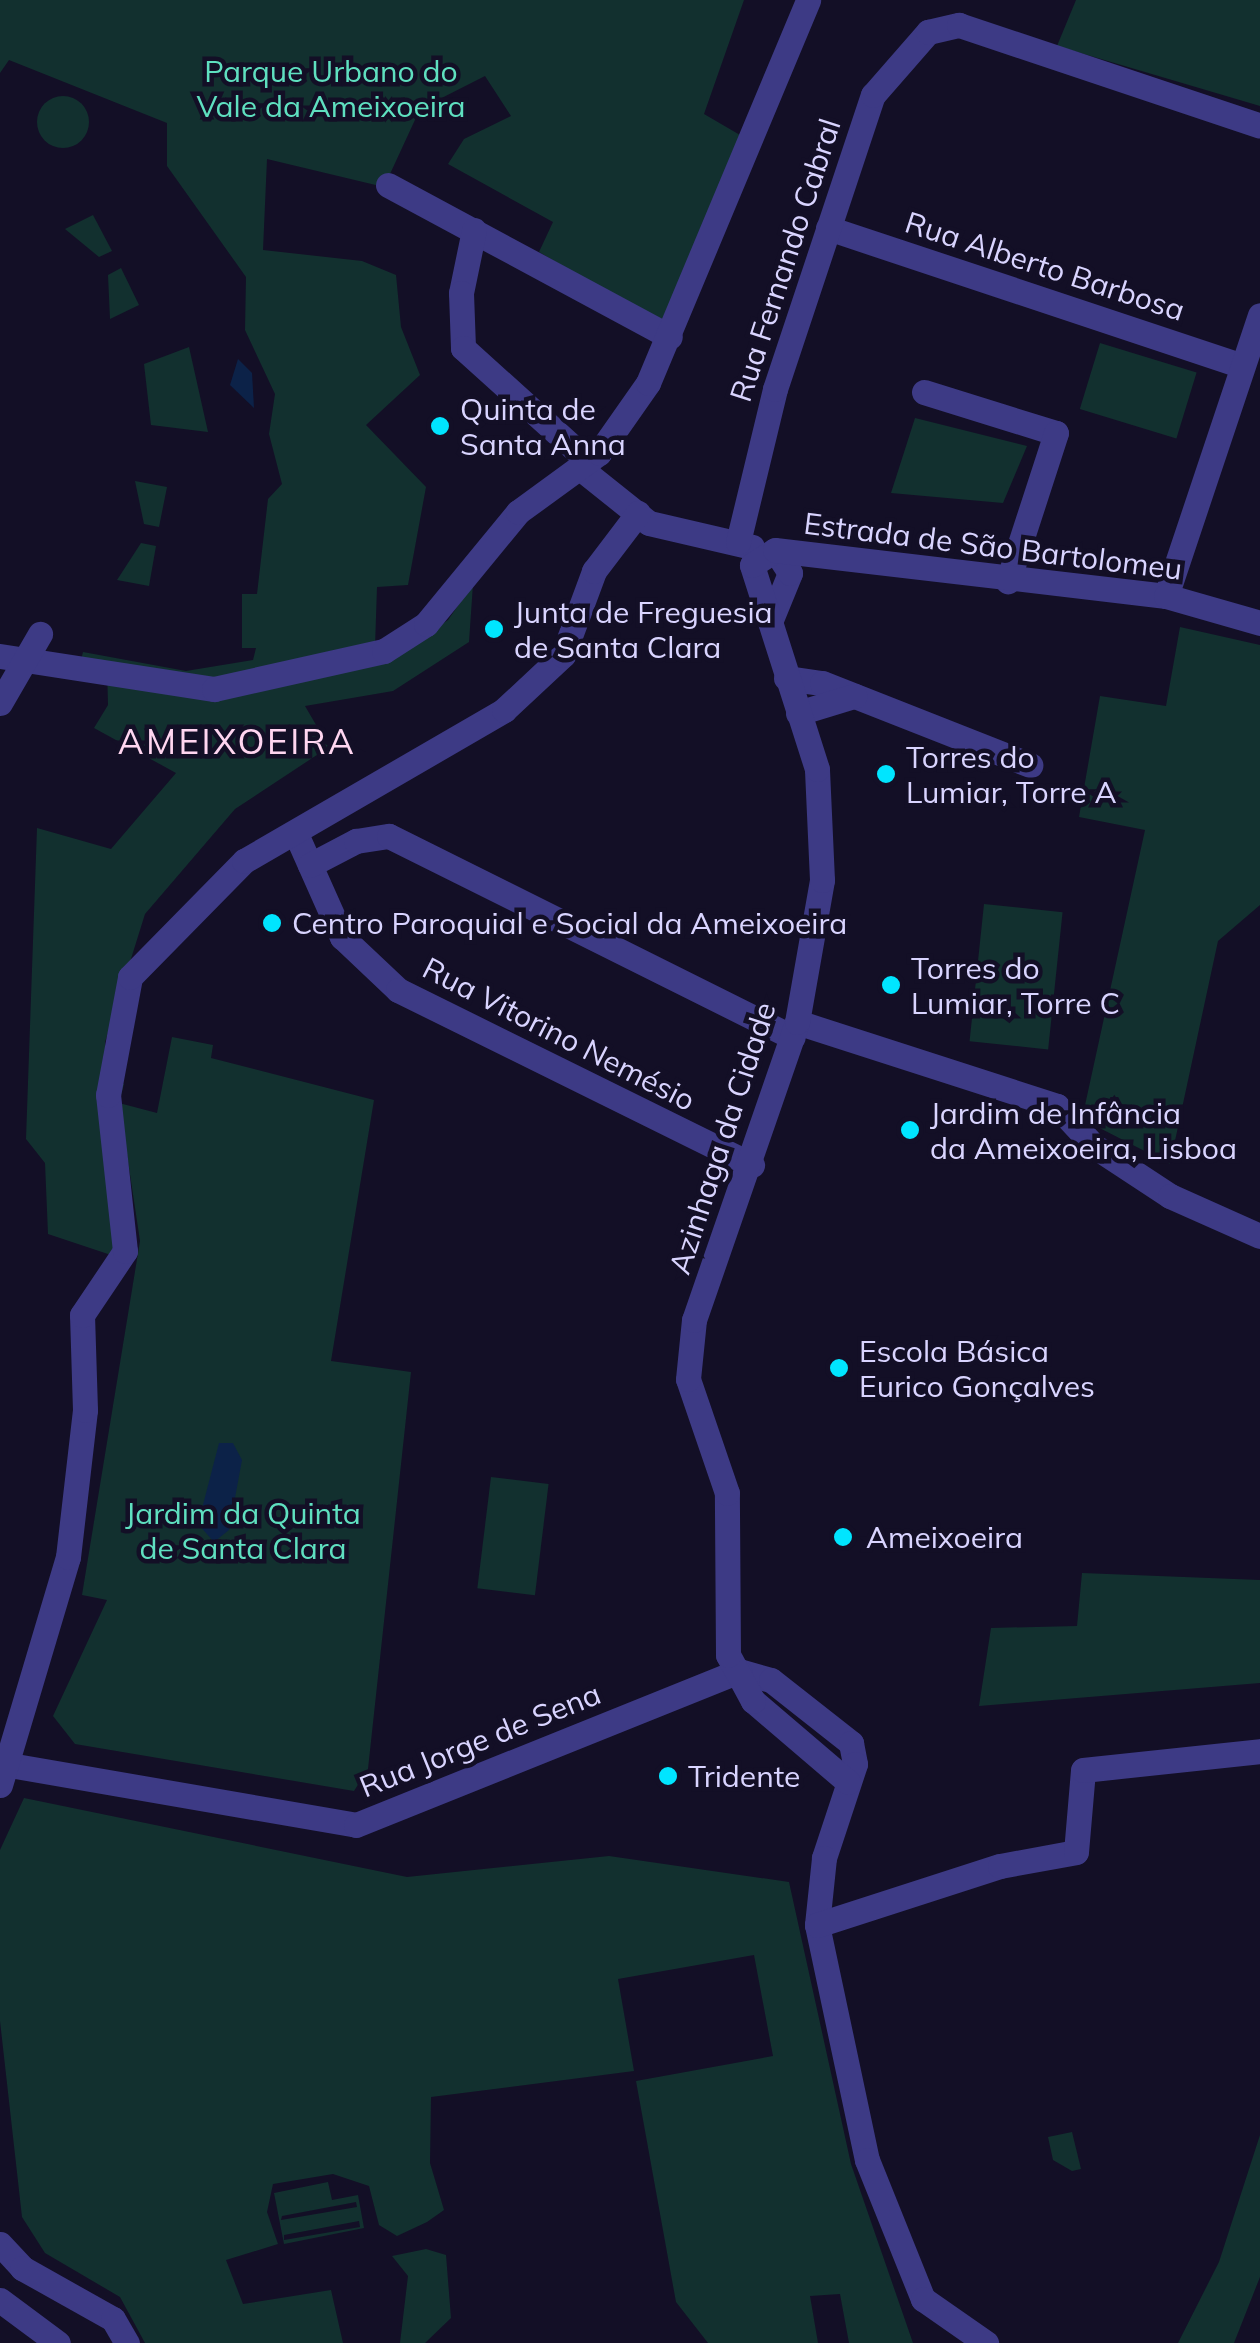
<!DOCTYPE html>
<meta charset="utf-8">
<style>
body{margin:0}
#map{position:relative;width:1260px;height:2343px;overflow:hidden;background:#130f26;font-family:Mulish,sans-serif}
div>[style]{position:absolute}
.green>*{inset:0;background:#12302f;transform-origin:0 0}
.round{border-radius:50%}
.water>*{inset:0;background:#0c2248}
.minor>*{height:25px;margin:-12.5px;padding:0 12.5px;transform-origin:12.5px;border-radius:12.5px;background:#3d3a85}
.dots>*{width:28px;height:28px;translate:-50% -50%;box-sizing:border-box;border:5px solid #130f26;border-radius:50%}
span{translate:-50% -50%;white-space:nowrap;text-align:center;line-height:1.15;-webkit-text-stroke:9px #130f26;paint-order:stroke}
.park-label{font-size:30px;color:#5fe0c0}
.street-label{font-size:30px;color:#d9d4ff}
.poi-label{font-size:30px;color:#d9d4ff}
.left{translate:0 -50%;text-align:left}
.quarter-label{font-size:35px;color:#ffd6f0;letter-spacing:2.5px}
</style>
<div id="map">
<div class="green">
<div style="clip-path:polygon(0 0,744px 0,704px 114px,740px 135px,667px 327px,539px 252px,553px 222px,448px 164px,464px 139px,511px 116px,485px 76px,420px 109px,384px 187px,267px 159px,263px 250px,362px 261px,396px 275px,401px 327px,420px 375px,366px 425px,426px 487px,408px 585px,377px 587px,375px 647px,397px 656px,448px 620px,473px 584px,469px 642px,393px 691px,305px 706px,329px 747px,235px 809px,145px 914px,105px 1042px,114px 1256px,48px 1234px,45px 1163px,26px 1139px,37px 828px,111px 849px,176px 773px,94px 728px,108px 705px,107px 666px,81px 660px,83px 652px,186px 671px,253px 660px,256px 648px,242px 648px,242px 594px,257px 594px,268px 499px,282px 484px,269px 434px,275px 394px,245px 330px,246px 277px,167px 166px,167px 123px,9px 60px,0 73px)"></div>
<div style="clip-path:polygon(1076px 0,1260px 0,1260px 106px,1057px 46px)"></div>
<div class="round" style="left:37px;top:96px;width:52px;height:52px"></div>
<div style="clip-path:polygon(93px 215px,112px 251px,99px 257px,65px 229px)"></div>
<div style="clip-path:polygon(121px 268px,139px 305px,110px 319px,108px 275px)"></div>
<div style="left:1100px;top:343px;width:101px;height:69px;rotate:17deg"></div>
<div style="clip-path:polygon(189px 347px,208px 432px,151px 425px,144px 364px)"></div>
<div style="clip-path:polygon(915px 418px,1027px 446px,1003px 503px,891px 493px)"></div>
<div style="clip-path:polygon(135px 481px,167px 487px,159px 527px,144px 524px)"></div>
<div style="clip-path:polygon(141px 543px,156px 546px,149px 586px,117px 580px)"></div>
<div style="clip-path:polygon(1180px 627px,1260px 645px,1260px 905px,1218px 941px,1170px 1164px,1082px 1119px,1145px 830px,1079px 817px,1100px 696px,1166px 706px)"></div>
<div style="left:984px;top:904px;width:79px;height:138px;rotate:6deg"></div>
<div style="clip-path:polygon(172px 1037px,213px 1045px,211px 1058px,374px 1100px,331px 1361px,411px 1372px,368px 1769px,354px 1791px,75px 1744px,53px 1716px,107px 1600px,82px 1595px,140px 1241px,116px 1081px,124px 1084px,119px 1103px,157px 1113px)"></div>
<div style="left:491px;top:1477px;width:58px;height:112px;rotate:7deg"></div>
<div style="clip-path:polygon(1082px 1573px,1260px 1580px,1260px 1683px,979px 1706px,991px 1628px,1077px 1626px)"></div>
<div style="clip-path:polygon(24px 1798px,407px 1877px,609px 1856px,789px 1882px,851px 2164px,913px 2343px,849px 2343px,840px 2294px,810px 2296px,818px 2343px,708px 2343px,676px 2302px,636px 2081px,773px 2056px,754px 1955px,618px 1979px,634px 2071px,431px 2097px,430px 2163px,444px 2210px,427px 2222px,397px 2236px,379px 2225px,369px 2186px,333px 2174px,273px 2184px,267px 2212px,278px 2244px,226px 2260px,243px 2304px,331px 2290px,343px 2343px,145px 2343px,120px 2297px,45px 2253px,22px 2217px,0 2021px,0 1850px)"></div>
<div style="clip-path:polygon(1072px 2132px,1081px 2169px,1072px 2171px,1053px 2160px,1048px 2137px)"></div>
<div style="clip-path:polygon(1260px 2135px,1260px 2277px,1234px 2343px,1178px 2343px,1219px 2262px)"></div>
<div style="clip-path:polygon(evenodd,328px 2182px,332px 2200px,358px 2195px,364px 2228px,284px 2244px,274px 2193px,328px 2182px,356px 2202px,357px 2207px,281px 2220px,282px 2216px,356px 2202px,328px 2182px,359px 2221px,360px 2227px,284px 2240px,284px 2235px,359px 2221px)"></div>
<div style="clip-path:polygon(426px 2249px,446px 2255px,451px 2318px,425px 2343px,400px 2343px,408px 2276px,392px 2256px)"></div>
</div>
<div class="water">
<div style="clip-path:polygon(238px 359px,252px 373px,254px 408px,230px 385px)"></div>
<div style="clip-path:polygon(219px 1443px,233px 1443px,242px 1460px,229px 1530px,214px 1542px,198px 1524px)"></div>
</div>
<div class="minor">
<div style="left:388px;top:185px;width:320px;rotate:28.3deg"></div>
<div style="left:828px;top:228px;width:435px;rotate:18.4deg"></div>
<div style="left:474px;top:230px;width:64px;rotate:101.7deg"></div>
<div style="left:461px;top:293px;width:55px;rotate:87.9deg"></div>
<div style="left:463px;top:348px;width:170px;rotate:42.1deg"></div>
<div style="left:924px;top:392px;width:138px;rotate:17.3deg"></div>
<div style="left:1056px;top:433px;width:156px;rotate:108deg"></div>
<div style="left:580px;top:468px;width:88px;rotate:38.6deg"></div>
<div style="left:649px;top:523px;width:106px;rotate:13.1deg"></div>
<div style="left:738px;top:542px;width:157px;rotate:-76.4deg"></div>
<div style="left:775px;top:389px;width:310px;rotate:-71.6deg"></div>
<div style="left:873px;top:95px;width:84px;rotate:-48.9deg"></div>
<div style="left:928px;top:32px;width:32px;rotate:-13deg"></div>
<div style="left:959px;top:25px;width:317px;rotate:18.5deg"></div>
<div style="left:1166px;top:596px;width:296px;rotate:-71.5deg"></div>
<div style="left:770px;top:622px;width:53px;rotate:-67.8deg"></div>
<div style="left:790px;top:573px;width:27px;rotate:-123deg"></div>
<div style="left:0;top:656px;width:217px;rotate:8.8deg"></div>
<div style="left:214px;top:689px;width:174px;rotate:-12.6deg"></div>
<div style="left:384px;top:651px;width:50px;rotate:-32.7deg"></div>
<div style="left:426px;top:624px;width:145px;rotate:-50.6deg"></div>
<div style="left:518px;top:512px;width:100px;rotate:-36.1deg"></div>
<div style="left:599px;top:453px;width:85px;rotate:-55deg"></div>
<div style="left:648px;top:383px;width:415px;rotate:-67.3deg"></div>
<div style="left:786px;top:678px;width:36px;rotate:8deg"></div>
<div style="left:822px;top:683px;width:224px;rotate:21.5deg"></div>
<div style="left:0;top:703px;width:80px;rotate:-59.9deg"></div>
<div style="left:798px;top:713px;width:59px;rotate:-16.9deg"></div>
<div style="left:297px;top:836px;width:111px;rotate:66deg"></div>
<div style="left:342px;top:937px;width:77px;rotate:43.4deg"></div>
<div style="left:398px;top:990px;width:395px;rotate:26.3deg"></div>
<div style="left:310px;top:865px;width:52px;rotate:-27.6deg"></div>
<div style="left:356px;top:841px;width:33px;rotate:-9deg"></div>
<div style="left:389px;top:836px;width:451px;rotate:26.5deg"></div>
<div style="left:797px;top:1022px;width:273px;rotate:17.9deg"></div>
<div style="left:1057px;top:1106px;width:54px;rotate:47.2deg"></div>
<div style="left:1094px;top:1146px;width:91px;rotate:33.3deg"></div>
<div style="left:1170px;top:1196px;width:98px;rotate:24deg"></div>
<div style="left:739px;top:1671px;width:33px;rotate:16deg"></div>
<div style="left:771px;top:1680px;width:102px;rotate:38.2deg"></div>
<div style="left:851px;top:1743px;width:21px;rotate:79deg"></div>
<div style="left:855px;top:1764px;width:99px;rotate:108.3deg"></div>
<div style="left:824px;top:1858px;width:67px;rotate:96deg"></div>
<div style="left:817px;top:1925px;width:240px;rotate:78deg"></div>
<div style="left:867px;top:2160px;width:150px;rotate:68.1deg"></div>
<div style="left:923px;top:2299px;width:77px;rotate:34.9deg"></div>
<div style="left:4px;top:1764px;width:357px;rotate:9.8deg"></div>
<div style="left:356px;top:1825px;width:413px;rotate:-21.9deg"></div>
<div style="left:848px;top:1782px;width:125px;rotate:-139.5deg"></div>
<div style="left:753px;top:1701px;width:52px;rotate:-118.5deg"></div>
<div style="left:728px;top:1655px;width:162px;rotate:-90.4deg"></div>
<div style="left:727px;top:1493px;width:120px;rotate:-108.9deg"></div>
<div style="left:688px;top:1379px;width:59px;rotate:-84.2deg"></div>
<div style="left:694px;top:1320px;width:315px;rotate:-70.9deg"></div>
<div style="left:797px;top:1022px;width:144px;rotate:-80deg"></div>
<div style="left:822px;top:880px;width:111px;rotate:-92.6deg"></div>
<div style="left:817px;top:769px;width:214px;rotate:-107.7deg"></div>
<div style="left:752px;top:565px;width:27px;rotate:-33deg"></div>
<div style="left:775px;top:550px;width:394px;rotate:6.7deg"></div>
<div style="left:1166px;top:596px;width:98px;rotate:16deg"></div>
<div style="left:0;top:1785px;width:238px;rotate:-73.4deg"></div>
<div style="left:68px;top:1557px;width:148px;rotate:-83.4deg"></div>
<div style="left:85px;top:1410px;width:95px;rotate:-91.8deg"></div>
<div style="left:82px;top:1315px;width:77px;rotate:-56.1deg"></div>
<div style="left:125px;top:1251px;width:157px;rotate:-96.2deg"></div>
<div style="left:108px;top:1095px;width:120px;rotate:-79.4deg"></div>
<div style="left:130px;top:977px;width:163px;rotate:-45.5deg"></div>
<div style="left:244px;top:861px;width:301px;rotate:-30.1deg"></div>
<div style="left:504px;top:710px;width:81px;rotate:-43deg"></div>
<div style="left:563px;top:655px;width:90px;rotate:-69.7deg"></div>
<div style="left:594px;top:571px;width:73px;rotate:-52.8deg"></div>
<div style="left:817px;top:1925px;width:192px;rotate:-17.9deg"></div>
<div style="left:1000px;top:1866px;width:77px;rotate:-10.4deg"></div>
<div style="left:1076px;top:1852px;width:82px;rotate:-85.1deg"></div>
<div style="left:1083px;top:1770px;width:178px;rotate:-6.1deg"></div>
<div style="left:0;top:2244px;width:33px;rotate:47deg"></div>
<div style="left:22px;top:2268px;width:104px;rotate:29.3deg"></div>
<div style="left:113px;top:2319px;width:28px;rotate:60deg"></div>
<div style="left:0;top:2300px;width:72px;rotate:36.6deg"></div>
</div>
<div class="dots">
<div style="left:440px;top:426px;background:#00e5ff"></div>
<div style="left:494px;top:629px;background:#00e5ff"></div>
<div style="left:886px;top:774px;background:#00e5ff"></div>
<div style="left:272px;top:923px;background:#00e5ff"></div>
<div style="left:891px;top:985px;background:#00e5ff"></div>
<div style="left:910px;top:1130px;background:#00e5ff"></div>
<div style="left:839px;top:1368px;background:#00e5ff"></div>
<div style="left:843px;top:1537px;background:#00e5ff"></div>
<div style="left:668px;top:1776px;background:#00e5ff"></div>
</div>
<div class="park-label">
<span style="left:331px;top:88px">Parque Urbano do<br>Vale da Ameixoeira</span>
<span style="left:243px;top:1530px">Jardim da Quinta<br>de Santa Clara</span>
</div>
<div class="street-label">
<span style="left:785px;top:260px;rotate:-72deg">Rua Fernando Cabral</span>
<span style="left:1045px;top:266px;rotate:18deg">Rua Alberto Barbosa</span>
<span style="left:993px;top:546px;rotate:7deg">Estrada de São Bartolomeu</span>
<span style="left:559px;top:1034px;rotate:27deg">Rua Vitorino Nemésio</span>
<span style="left:722px;top:1138px;rotate:-72deg">Azinhaga da Cidade</span>
<span style="left:480px;top:1740px;rotate:-22deg">Rua Jorge de Sena</span>
</div>
<div class="poi-label">
<span class="left" style="left:460px;top:426px">Quinta de<br>Santa Anna</span>
<span class="left" style="left:514px;top:629px">Junta de Freguesia<br>de Santa Clara</span>
<span class="left" style="left:906px;top:774px">Torres do<br>Lumiar, Torre A</span>
<span class="left" style="left:292px;top:923px">Centro Paroquial e Social da Ameixoeira</span>
<span class="left" style="left:911px;top:985px">Torres do<br>Lumiar, Torre C</span>
<span class="left" style="left:930px;top:1130px">Jardim de Infância<br>da Ameixoeira, Lisboa</span>
<span class="left" style="left:859px;top:1368px">Escola Básica<br>Eurico Gonçalves</span>
<span class="left" style="left:866px;top:1537px">Ameixoeira</span>
<span class="left" style="left:688px;top:1776px">Tridente</span>
</div>
<div class="quarter-label">
<span style="left:237px;top:741px">AMEIXOEIRA</span>
</div>
</div>
